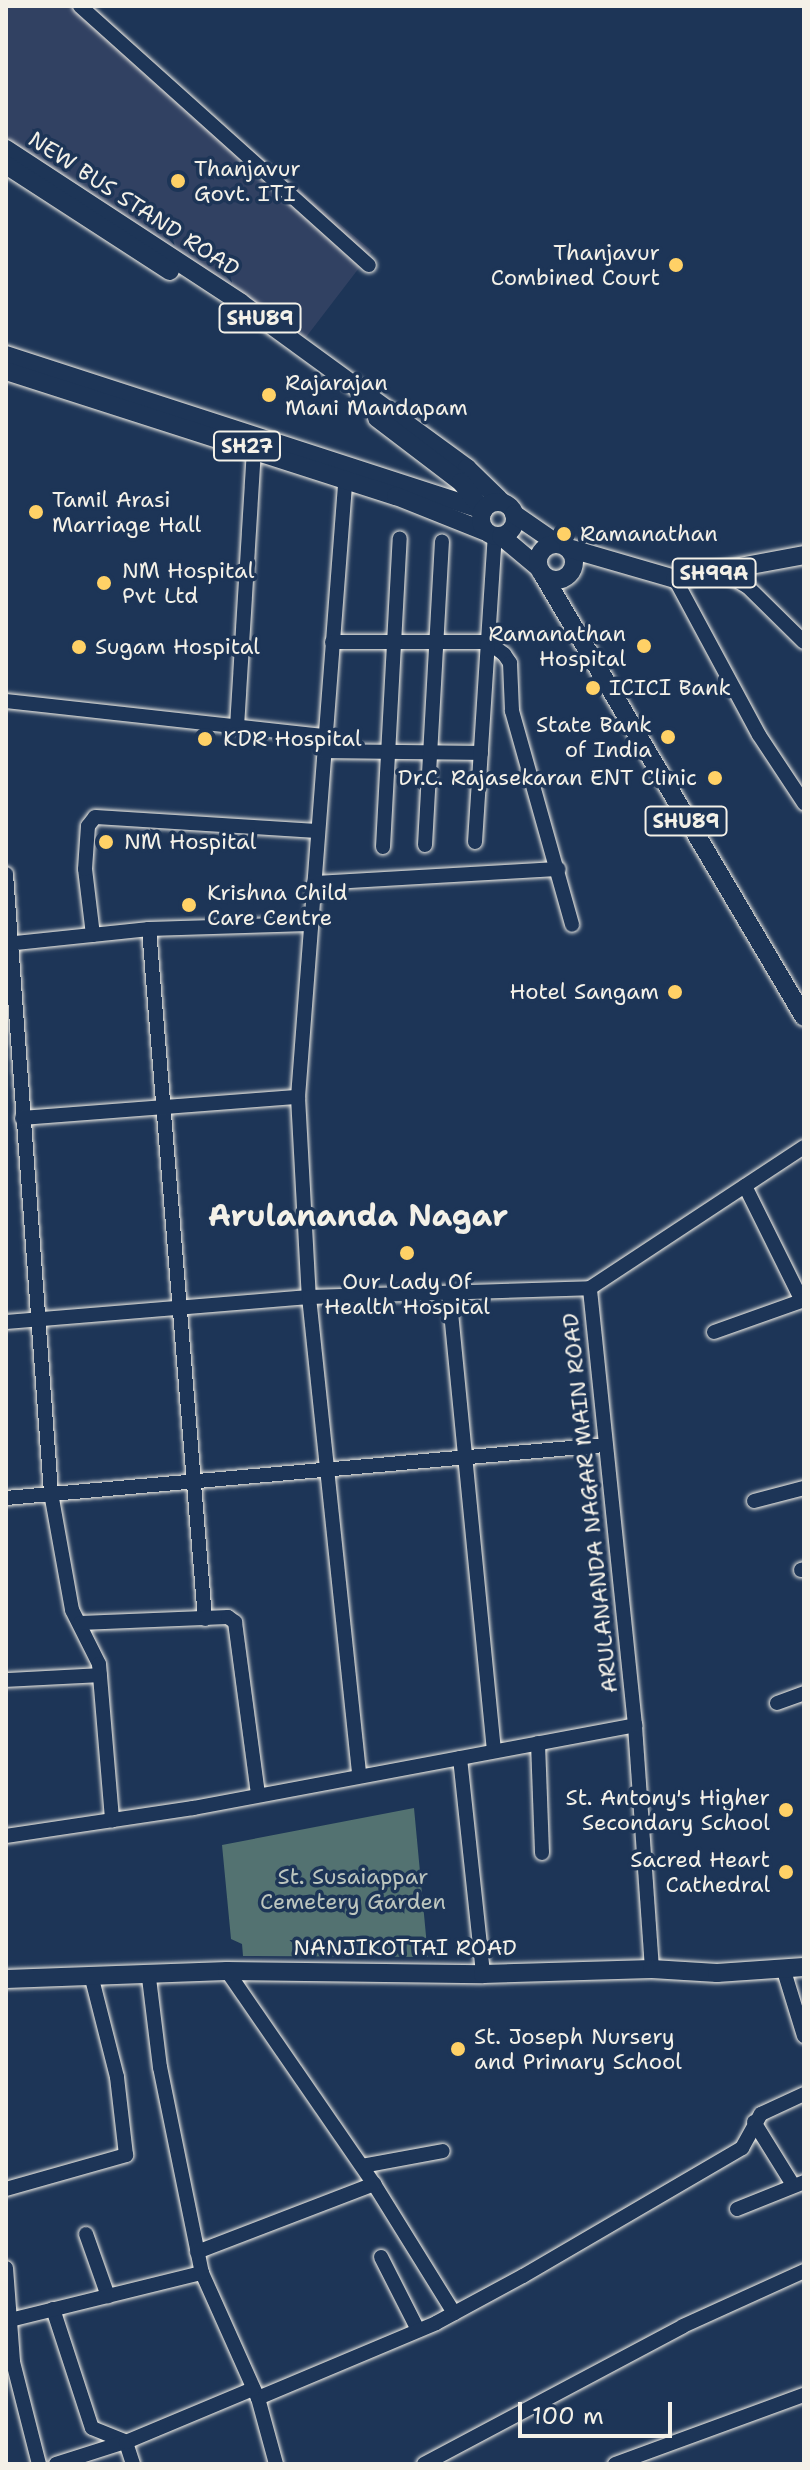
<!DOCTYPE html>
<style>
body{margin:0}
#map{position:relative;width:810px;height:2470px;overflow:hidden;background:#1d3557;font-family:"Shantell Sans",sans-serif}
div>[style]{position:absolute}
.built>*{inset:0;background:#314162}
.green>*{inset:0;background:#537271}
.roads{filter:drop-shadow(0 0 2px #f4f1e8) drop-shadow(0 0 2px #f4f1e8)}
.minor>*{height:14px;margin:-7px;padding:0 7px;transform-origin:7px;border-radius:7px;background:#1d3557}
.major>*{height:18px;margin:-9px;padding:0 9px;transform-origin:9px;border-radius:9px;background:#1d3557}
.major>.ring{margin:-9px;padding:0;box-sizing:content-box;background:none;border:18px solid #1d3557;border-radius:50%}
.dots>*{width:22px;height:22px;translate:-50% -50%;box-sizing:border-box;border:4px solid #1d3557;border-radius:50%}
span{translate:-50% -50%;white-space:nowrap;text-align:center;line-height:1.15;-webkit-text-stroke:7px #1d3557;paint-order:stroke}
.shield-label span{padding:2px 6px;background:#1d3557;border:2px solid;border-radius:6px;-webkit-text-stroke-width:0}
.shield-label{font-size:20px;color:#f4f1e8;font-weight:700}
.poi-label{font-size:22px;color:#f4f1e8}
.left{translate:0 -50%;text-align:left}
.right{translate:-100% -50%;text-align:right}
.street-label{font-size:22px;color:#f4f1e8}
.park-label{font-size:22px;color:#bcc5be}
.district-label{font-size:30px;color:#f4f1e8;font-weight:700}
.frame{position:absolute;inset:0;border:8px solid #f4f1e8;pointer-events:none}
.scale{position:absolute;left:518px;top:2402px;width:154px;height:36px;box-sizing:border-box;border:4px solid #f4f1e8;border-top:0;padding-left:10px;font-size:24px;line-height:28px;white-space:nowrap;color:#f4f1e8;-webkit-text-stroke:6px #1d3557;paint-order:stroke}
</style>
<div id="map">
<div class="built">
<div style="clip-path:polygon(6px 6px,93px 6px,204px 109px,372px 251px,300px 345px,6px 140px)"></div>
</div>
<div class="green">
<div style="clip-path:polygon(414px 1808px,428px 1957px,243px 1956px,242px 1944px,231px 1939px,222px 1845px)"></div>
</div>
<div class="roads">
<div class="minor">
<div style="left:80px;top:6px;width:388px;rotate:41.9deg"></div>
<div style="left:346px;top:472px;width:627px;rotate:94.39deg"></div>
<div style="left:298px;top:1097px;width:200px;rotate:86.9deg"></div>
<div style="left:309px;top:1297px;width:481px;rotate:84deg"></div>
<div style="left:722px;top:572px;width:30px;rotate:30deg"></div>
<div style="left:748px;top:587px;width:78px;rotate:44.5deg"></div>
<div style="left:675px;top:579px;width:177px;rotate:61.7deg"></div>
<div style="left:759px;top:735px;width:82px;rotate:56.5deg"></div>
<div style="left:332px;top:642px;width:156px"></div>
<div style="left:488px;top:642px;width:20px;rotate:37deg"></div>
<div style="left:504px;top:654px;width:11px;rotate:56deg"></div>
<div style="left:510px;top:663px;width:48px;rotate:87.6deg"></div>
<div style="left:512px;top:711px;width:222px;rotate:74.3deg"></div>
<div style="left:6px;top:701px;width:321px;rotate:6.3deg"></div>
<div style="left:237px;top:727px;width:280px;rotate:-86.5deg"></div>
<div style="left:324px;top:751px;width:157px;rotate:0.7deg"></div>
<div style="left:475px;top:842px;width:307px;rotate:-86.3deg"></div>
<div style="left:425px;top:845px;width:304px;rotate:-86.8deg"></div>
<div style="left:383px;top:847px;width:309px;rotate:-86.9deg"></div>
<div style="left:6px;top:874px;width:621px;rotate:85.84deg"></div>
<div style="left:51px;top:1493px;width:119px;rotate:79.8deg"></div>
<div style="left:72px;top:1610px;width:60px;rotate:63.4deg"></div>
<div style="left:99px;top:1664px;width:157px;rotate:85.2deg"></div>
<div style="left:314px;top:883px;width:245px;rotate:-3.3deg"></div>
<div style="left:149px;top:929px;width:692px;rotate:85.36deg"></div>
<div style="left:93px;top:935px;width:66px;rotate:-96.9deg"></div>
<div style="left:85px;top:869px;width:43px;rotate:-86deg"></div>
<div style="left:88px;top:826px;width:11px;rotate:-52deg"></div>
<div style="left:95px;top:817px;width:223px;rotate:3.6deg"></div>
<div style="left:6px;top:944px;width:144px;rotate:-6deg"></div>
<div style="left:149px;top:929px;width:160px;rotate:-1.8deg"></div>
<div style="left:22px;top:1118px;width:277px;rotate:-4.4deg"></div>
<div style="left:745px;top:1186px;width:128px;rotate:63.6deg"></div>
<div style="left:449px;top:1292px;width:459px;rotate:84.4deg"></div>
<div style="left:6px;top:1322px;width:304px;rotate:-4.7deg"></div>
<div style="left:309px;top:1297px;width:281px;rotate:-1.8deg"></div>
<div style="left:714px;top:1332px;width:96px;rotate:-19.6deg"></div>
<div style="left:6px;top:1498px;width:600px;rotate:-5.06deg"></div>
<div style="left:754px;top:1501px;width:52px;rotate:-14.6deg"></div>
<div style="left:801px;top:1570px;width:3px;rotate:-18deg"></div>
<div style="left:80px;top:1623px;width:148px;rotate:-2.3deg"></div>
<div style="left:228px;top:1617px;width:9px;rotate:36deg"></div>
<div style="left:235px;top:1622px;width:174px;rotate:82.4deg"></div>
<div style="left:6px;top:1680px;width:94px;rotate:-3deg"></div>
<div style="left:777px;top:1703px;width:29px;rotate:-20deg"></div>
<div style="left:538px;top:1743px;width:110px;rotate:87.9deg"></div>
<div style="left:460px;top:1758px;width:217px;rotate:83.9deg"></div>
<div style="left:6px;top:1836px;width:189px;rotate:-8.5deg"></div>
<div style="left:193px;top:1808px;width:450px;rotate:-10.6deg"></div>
<div style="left:652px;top:1969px;width:245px;rotate:-94deg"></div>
<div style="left:635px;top:1725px;width:439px;rotate:-95.9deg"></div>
<div style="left:590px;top:1288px;width:256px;rotate:-33.4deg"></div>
<div style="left:227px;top:1971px;width:259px;rotate:55.4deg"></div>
<div style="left:374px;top:2184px;width:152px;rotate:58.2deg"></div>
<div style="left:784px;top:1971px;width:68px;rotate:72.9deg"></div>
<div style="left:149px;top:1978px;width:90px;rotate:83deg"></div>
<div style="left:160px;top:2067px;width:210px;rotate:78.5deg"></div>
<div style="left:202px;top:2273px;width:137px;rotate:65.9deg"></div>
<div style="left:258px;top:2398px;width:68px;rotate:74.7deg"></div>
<div style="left:754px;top:2122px;width:74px;rotate:58.2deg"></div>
<div style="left:362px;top:2166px;width:82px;rotate:-10.5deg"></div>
<div style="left:6px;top:2189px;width:125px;rotate:-15.8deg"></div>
<div style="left:126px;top:2155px;width:79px;rotate:-96.6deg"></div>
<div style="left:117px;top:2077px;width:101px;rotate:-104.3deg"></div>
<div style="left:737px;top:2209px;width:72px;rotate:-21.9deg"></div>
<div style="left:86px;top:2234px;width:66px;rotate:70.5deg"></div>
<div style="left:197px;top:2252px;width:190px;rotate:-21deg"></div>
<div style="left:381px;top:2257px;width:82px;rotate:63.1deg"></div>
<div style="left:6px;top:2268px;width:94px;rotate:85.7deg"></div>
<div style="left:13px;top:2362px;width:105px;rotate:75.7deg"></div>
<div style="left:53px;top:2309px;width:125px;rotate:71.9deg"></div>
<div style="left:92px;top:2428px;width:37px;rotate:22deg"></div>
<div style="left:6px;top:2321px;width:202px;rotate:-13.8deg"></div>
<div style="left:258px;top:2398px;width:193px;rotate:-22.8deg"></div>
<div style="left:436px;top:2323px;width:99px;rotate:-28.4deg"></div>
<div style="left:523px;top:2276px;width:254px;rotate:-30.3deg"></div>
<div style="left:742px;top:2148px;width:39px;rotate:-61deg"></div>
<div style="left:761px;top:2114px;width:47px;rotate:-24.9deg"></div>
<div style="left:56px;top:2464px;width:72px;rotate:-17.7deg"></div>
<div style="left:133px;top:2464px;width:23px;rotate:-108deg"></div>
<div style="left:126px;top:2442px;width:138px;rotate:-22.7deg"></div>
<div style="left:424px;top:2464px;width:293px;rotate:-28deg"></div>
<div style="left:683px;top:2326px;width:133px;rotate:-24.4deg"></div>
<div style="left:615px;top:2464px;width:201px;rotate:-20.1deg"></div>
</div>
<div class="major">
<div style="left:6px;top:149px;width:281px;rotate:33.2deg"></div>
<div style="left:241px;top:303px;width:280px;rotate:36.1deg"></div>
<div style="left:467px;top:468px;width:49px;rotate:44.2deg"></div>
<div style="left:6px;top:165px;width:195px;rotate:32.9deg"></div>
<div style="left:6px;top:355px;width:502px;rotate:18deg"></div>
<div style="left:6px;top:371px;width:410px;rotate:17.8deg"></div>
<div style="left:396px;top:496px;width:95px;rotate:21.7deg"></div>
<div style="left:377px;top:418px;width:106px;rotate:37.3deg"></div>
<div style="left:461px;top:482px;width:36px;rotate:52deg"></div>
<div class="ring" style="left:481px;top:502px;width:16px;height:16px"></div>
<div style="left:514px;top:514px;width:51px;rotate:34.6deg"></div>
<div style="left:501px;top:536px;width:48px;rotate:40deg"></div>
<div class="ring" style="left:538px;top:544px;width:18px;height:18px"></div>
<div style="left:568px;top:548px;width:111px;rotate:16.2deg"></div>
<div style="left:675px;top:579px;width:131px;rotate:-10.5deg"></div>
<div style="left:543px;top:575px;width:513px;rotate:59.44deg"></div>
<div style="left:6px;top:1979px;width:221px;rotate:-2.1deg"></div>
<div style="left:227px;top:1971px;width:256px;rotate:0.7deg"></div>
<div style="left:483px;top:1974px;width:169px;rotate:-1.7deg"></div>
<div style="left:652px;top:1969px;width:65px;rotate:3.5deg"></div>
<div style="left:717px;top:1973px;width:87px;rotate:-3.9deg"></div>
</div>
</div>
<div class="dots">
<div style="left:178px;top:181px;background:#ffd166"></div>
<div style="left:676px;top:265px;background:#ffd166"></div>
<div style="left:269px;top:395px;background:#ffd166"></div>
<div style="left:36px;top:512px;background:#ffd166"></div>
<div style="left:564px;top:534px;background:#ffd166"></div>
<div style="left:104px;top:583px;background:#ffd166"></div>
<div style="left:644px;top:646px;background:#ffd166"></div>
<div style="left:79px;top:647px;background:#ffd166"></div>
<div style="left:593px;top:688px;background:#ffd166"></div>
<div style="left:668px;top:737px;background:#ffd166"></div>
<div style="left:205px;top:739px;background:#ffd166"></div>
<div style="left:715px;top:778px;background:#ffd166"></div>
<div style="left:106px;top:842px;background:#ffd166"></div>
<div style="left:189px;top:905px;background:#ffd166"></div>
<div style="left:675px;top:992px;background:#ffd166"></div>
<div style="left:407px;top:1253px;background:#ffd166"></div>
<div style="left:786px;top:1810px;background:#ffd166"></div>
<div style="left:786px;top:1872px;background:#ffd166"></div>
<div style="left:458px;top:2049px;background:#ffd166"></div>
</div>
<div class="shield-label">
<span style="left:260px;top:318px">SHU89</span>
<span style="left:247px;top:446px">SH27</span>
<span style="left:714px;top:573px">SH99A</span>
<span style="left:686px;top:821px">SHU89</span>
</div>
<div class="poi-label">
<span class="left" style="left:194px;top:181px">Thanjavur<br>Govt. ITI</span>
<span class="right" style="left:660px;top:265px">Thanjavur<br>Combined Court</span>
<span class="left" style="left:285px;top:395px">Rajarajan<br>Mani Mandapam</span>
<span class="left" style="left:52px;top:512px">Tamil Arasi<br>Marriage Hall</span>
<span class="left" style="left:580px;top:534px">Ramanathan</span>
<span class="left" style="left:122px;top:583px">NM Hospital<br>Pvt Ltd</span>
<span class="right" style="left:626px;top:646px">Ramanathan<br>Hospital</span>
<span class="left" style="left:95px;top:647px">Sugam Hospital</span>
<span class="left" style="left:609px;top:688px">ICICI Bank</span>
<span class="right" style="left:652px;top:737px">State Bank<br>of India</span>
<span class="left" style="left:223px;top:739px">KDR Hospital</span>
<span class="right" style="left:697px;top:778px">Dr.C. Rajasekaran ENT Clinic</span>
<span class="left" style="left:124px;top:842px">NM Hospital</span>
<span class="left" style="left:207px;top:905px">Krishna Child<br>Care Centre</span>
<span class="right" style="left:659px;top:992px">Hotel Sangam</span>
<span style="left:407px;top:1294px">Our Lady Of<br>Health Hospital</span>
<span class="right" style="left:770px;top:1810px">St. Antony's Higher<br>Secondary School</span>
<span class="right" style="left:770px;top:1872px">Sacred Heart<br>Cathedral</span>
<span class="left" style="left:474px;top:2049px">St. Joseph Nursery<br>and Primary School</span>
</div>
<div class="street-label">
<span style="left:134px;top:204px;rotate:33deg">NEW BUS STAND ROAD</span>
<span style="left:590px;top:1503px;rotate:-96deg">ARULANANDA NAGAR MAIN ROAD</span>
<span style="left:405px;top:1948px">NANJIKOTTAI ROAD</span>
</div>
<div class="park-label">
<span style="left:353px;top:1889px">St. Susaiappar<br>Cemetery Garden</span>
</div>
<div class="district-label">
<span style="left:358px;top:1216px">Arulananda Nagar</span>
</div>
<div class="frame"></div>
<div class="scale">100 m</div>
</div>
